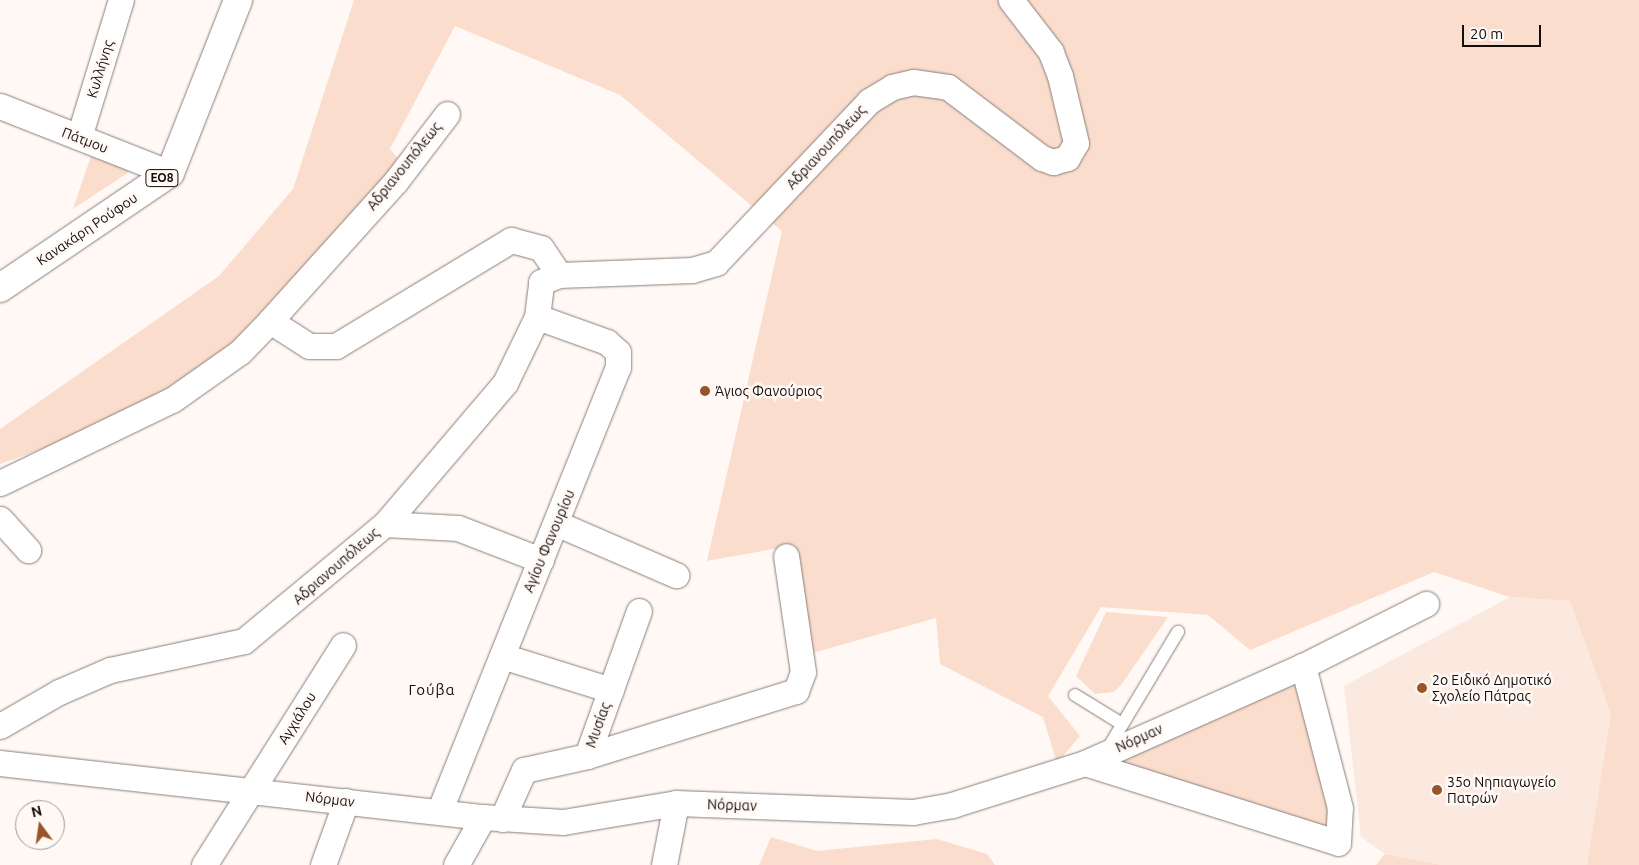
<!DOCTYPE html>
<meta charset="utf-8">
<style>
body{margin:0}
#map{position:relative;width:1639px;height:865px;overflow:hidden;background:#fff8f4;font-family:Ubuntu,sans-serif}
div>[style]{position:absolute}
.built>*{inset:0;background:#fbe8de}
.green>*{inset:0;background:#fbddcd}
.roads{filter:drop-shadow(0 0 1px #887e78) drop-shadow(0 0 1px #887e78)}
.lane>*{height:12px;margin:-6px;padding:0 6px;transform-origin:6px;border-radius:6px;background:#fff}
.street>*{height:25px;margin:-12.5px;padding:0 12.5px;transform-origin:12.5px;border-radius:12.5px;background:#fff}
.primary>*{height:28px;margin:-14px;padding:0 14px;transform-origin:14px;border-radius:14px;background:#fff}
.dots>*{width:14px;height:14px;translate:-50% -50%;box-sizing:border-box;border:2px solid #fff8f4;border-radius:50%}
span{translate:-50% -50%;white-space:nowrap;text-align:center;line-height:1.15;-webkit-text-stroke:5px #fff8f4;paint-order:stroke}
.shield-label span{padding:1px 4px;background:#fff8f4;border:1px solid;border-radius:4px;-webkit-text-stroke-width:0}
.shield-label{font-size:12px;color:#110e0c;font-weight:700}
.street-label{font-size:14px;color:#110e0c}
.poi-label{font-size:14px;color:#110e0c}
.left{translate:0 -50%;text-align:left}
.neighbourhood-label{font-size:15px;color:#110e0c;letter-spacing:1px}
.north{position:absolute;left:15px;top:800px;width:50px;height:50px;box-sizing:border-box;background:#fff8f4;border:1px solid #a09a97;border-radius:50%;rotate:346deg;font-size:14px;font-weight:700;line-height:20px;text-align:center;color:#110e0c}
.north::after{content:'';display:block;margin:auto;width:18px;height:22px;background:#9a542b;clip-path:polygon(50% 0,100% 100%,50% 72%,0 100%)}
.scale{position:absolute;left:1462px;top:25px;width:79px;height:22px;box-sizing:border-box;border:2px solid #110e0c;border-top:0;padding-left:6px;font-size:15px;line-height:18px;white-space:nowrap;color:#110e0c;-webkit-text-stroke:4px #fff8f4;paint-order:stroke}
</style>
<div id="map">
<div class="built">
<div style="clip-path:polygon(1510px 597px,1570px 601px,1611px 715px,1591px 860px,1587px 865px,1442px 865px,1385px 854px,1361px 837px,1344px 686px)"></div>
</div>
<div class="green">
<div style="clip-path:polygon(354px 0,1639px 0,1639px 865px,1587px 865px,1611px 715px,1570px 601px,1510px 597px,1434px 572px,1250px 650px,1208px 615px,1101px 607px,1048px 696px,1080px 736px,1057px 763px,1043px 717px,940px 664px,936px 618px,809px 654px,795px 545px,707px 561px,782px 231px,620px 95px,455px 26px,390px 149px,400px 161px,228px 348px,168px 393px,99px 428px,0 464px,0 429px,219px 276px,293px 189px)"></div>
<div style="clip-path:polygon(91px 156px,132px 170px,73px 209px)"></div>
<div style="clip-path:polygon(1106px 612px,1168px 617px,1121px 685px,1114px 692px,1095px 694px,1076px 676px)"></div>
<div style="clip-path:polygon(1303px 666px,1339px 839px,1085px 763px)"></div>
<div style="clip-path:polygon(771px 837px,817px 851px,937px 839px,987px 854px,995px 865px,759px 865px)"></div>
<div style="clip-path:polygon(1385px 854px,1442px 865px,1376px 865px)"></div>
</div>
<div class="roads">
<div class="lane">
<div style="left:1075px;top:695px;width:55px;rotate:31.7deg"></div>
<div style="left:1107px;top:750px;width:138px;rotate:-59deg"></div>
</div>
<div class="street">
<div style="left:0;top:106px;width:183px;rotate:21.5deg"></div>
<div style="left:447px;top:114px;width:84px;rotate:127.3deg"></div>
<div style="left:396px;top:181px;width:188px;rotate:132deg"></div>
<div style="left:270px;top:321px;width:46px;rotate:32.7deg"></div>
<div style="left:309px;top:346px;width:27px"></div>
<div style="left:336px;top:346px;width:205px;rotate:-31.2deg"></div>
<div style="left:511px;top:240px;width:31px;rotate:15deg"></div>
<div style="left:541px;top:248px;width:32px;rotate:56deg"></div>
<div style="left:79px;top:137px;width:143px;rotate:-73deg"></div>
<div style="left:0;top:483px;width:191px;rotate:-25.8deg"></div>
<div style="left:172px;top:400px;width:83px;rotate:-35.2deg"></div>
<div style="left:240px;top:352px;width:43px;rotate:-45.9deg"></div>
<div style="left:0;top:519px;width:42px;rotate:47.9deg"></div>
<div style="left:385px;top:524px;width:73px;rotate:3.1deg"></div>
<div style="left:458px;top:528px;width:89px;rotate:21.1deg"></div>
<div style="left:558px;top:524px;width:129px;rotate:23.4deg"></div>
<div style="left:502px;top:656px;width:114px;rotate:17.3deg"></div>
<div style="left:0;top:726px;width:68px;rotate:-30deg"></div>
<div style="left:59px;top:692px;width:56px;rotate:-23.3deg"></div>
<div style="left:110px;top:670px;width:137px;rotate:-12.2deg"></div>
<div style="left:244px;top:641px;width:183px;rotate:-39.7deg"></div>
<div style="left:385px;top:524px;width:185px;rotate:-49.6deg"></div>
<div style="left:505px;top:383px;width:73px;rotate:-64.1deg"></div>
<div style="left:537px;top:317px;width:35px;rotate:-83deg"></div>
<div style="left:541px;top:282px;width:19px;rotate:-21deg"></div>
<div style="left:559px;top:275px;width:133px;rotate:-2.2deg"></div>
<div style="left:692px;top:270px;width:25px;rotate:-16deg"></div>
<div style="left:716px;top:263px;width:223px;rotate:-46.6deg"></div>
<div style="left:869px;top:101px;width:27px;rotate:-31deg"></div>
<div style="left:892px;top:87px;width:22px;rotate:-13deg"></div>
<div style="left:913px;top:82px;width:35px;rotate:8deg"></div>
<div style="left:948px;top:87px;width:118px;rotate:37.1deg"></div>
<div style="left:1042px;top:158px;width:12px;rotate:20deg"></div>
<div style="left:1053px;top:162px;width:15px;rotate:-16deg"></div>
<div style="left:1067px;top:158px;width:17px;rotate:-59deg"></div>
<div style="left:1076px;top:143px;width:69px;rotate:-103.4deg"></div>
<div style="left:1060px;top:76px;width:26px;rotate:-111deg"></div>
<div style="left:1051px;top:52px;width:66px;rotate:-127.6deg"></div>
<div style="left:587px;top:756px;width:219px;rotate:-17.3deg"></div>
<div style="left:796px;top:691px;width:20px;rotate:-70deg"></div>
<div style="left:803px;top:672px;width:117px;rotate:-98.3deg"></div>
<div style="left:0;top:763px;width:486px;rotate:6.4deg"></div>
<div style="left:483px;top:817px;width:80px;rotate:3.6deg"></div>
<div style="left:563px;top:822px;width:115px;rotate:-9.5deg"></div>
<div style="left:676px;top:803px;width:237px;rotate:2.2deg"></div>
<div style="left:913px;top:812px;width:40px;rotate:-10deg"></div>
<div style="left:952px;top:805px;width:139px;rotate:-17.5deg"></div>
<div style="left:1085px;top:763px;width:239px;rotate:-24deg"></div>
<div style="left:1303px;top:666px;width:138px;rotate:-26.8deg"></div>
<div style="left:1085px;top:763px;width:265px;rotate:17.5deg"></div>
<div style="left:1338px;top:843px;width:35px;rotate:-87deg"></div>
<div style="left:1340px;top:808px;width:147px;rotate:-104.6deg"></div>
<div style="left:439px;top:812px;width:480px;rotate:-68.1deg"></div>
<div style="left:618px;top:367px;width:15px;rotate:-90deg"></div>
<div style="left:618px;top:352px;width:15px;rotate:-138deg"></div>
<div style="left:607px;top:342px;width:74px;rotate:-160.3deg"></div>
<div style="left:502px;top:819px;width:54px;rotate:-65.8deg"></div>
<div style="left:524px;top:770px;width:65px;rotate:-12.5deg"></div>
<div style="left:587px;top:756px;width:154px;rotate:-70.3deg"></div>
<div style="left:204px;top:865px;width:260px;rotate:-57.7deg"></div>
<div style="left:323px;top:865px;width:68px;rotate:-70.2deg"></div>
<div style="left:456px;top:865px;width:55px;rotate:-60.6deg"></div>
<div style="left:664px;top:865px;width:63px;rotate:-79deg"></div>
</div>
<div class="primary">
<div style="left:0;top:288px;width:205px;rotate:-34.1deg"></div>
<div style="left:170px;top:173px;width:186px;rotate:-68.5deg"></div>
</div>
</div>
<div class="dots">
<div style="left:705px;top:391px;background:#9a542b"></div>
<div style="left:1422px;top:688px;background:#9a542b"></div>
<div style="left:1437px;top:790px;background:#9a542b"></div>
</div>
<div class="shield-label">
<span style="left:162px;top:178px">ΕΟ8</span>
</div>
<div class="street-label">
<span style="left:100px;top:69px;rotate:-73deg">Κυλλήνης</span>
<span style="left:85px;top:140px;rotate:21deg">Πάτμου</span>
<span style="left:826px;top:147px;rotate:-47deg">Αδριανουπόλεως</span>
<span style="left:404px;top:166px;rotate:-51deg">Αδριανουπόλεως</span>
<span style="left:87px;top:229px;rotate:-34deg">Κανακάρη Ρούφου</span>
<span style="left:549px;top:541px;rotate:-67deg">Αγίου Φανουρίου</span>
<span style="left:336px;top:566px;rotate:-41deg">Αδριανουπόλεως</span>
<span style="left:297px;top:718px;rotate:-58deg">Αγχιάλου</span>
<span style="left:598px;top:725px;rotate:-70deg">Μυσίας</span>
<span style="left:1139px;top:738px;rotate:-24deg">Νόρμαν</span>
<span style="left:330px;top:799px;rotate:7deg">Νόρμαν</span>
<span style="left:732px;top:805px;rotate:2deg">Νόρμαν</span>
</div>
<div class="poi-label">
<span class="left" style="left:715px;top:391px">Άγιος Φανούριος</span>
<span class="left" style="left:1432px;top:688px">2ο Ειδικό Δημοτικό<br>Σχολείο Πάτρας</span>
<span class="left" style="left:1447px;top:790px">35ο Νηπιαγωγείο<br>Πατρών</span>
</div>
<div class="neighbourhood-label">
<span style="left:432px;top:690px">Γούβα</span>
</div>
<div class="north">N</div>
<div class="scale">20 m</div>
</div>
